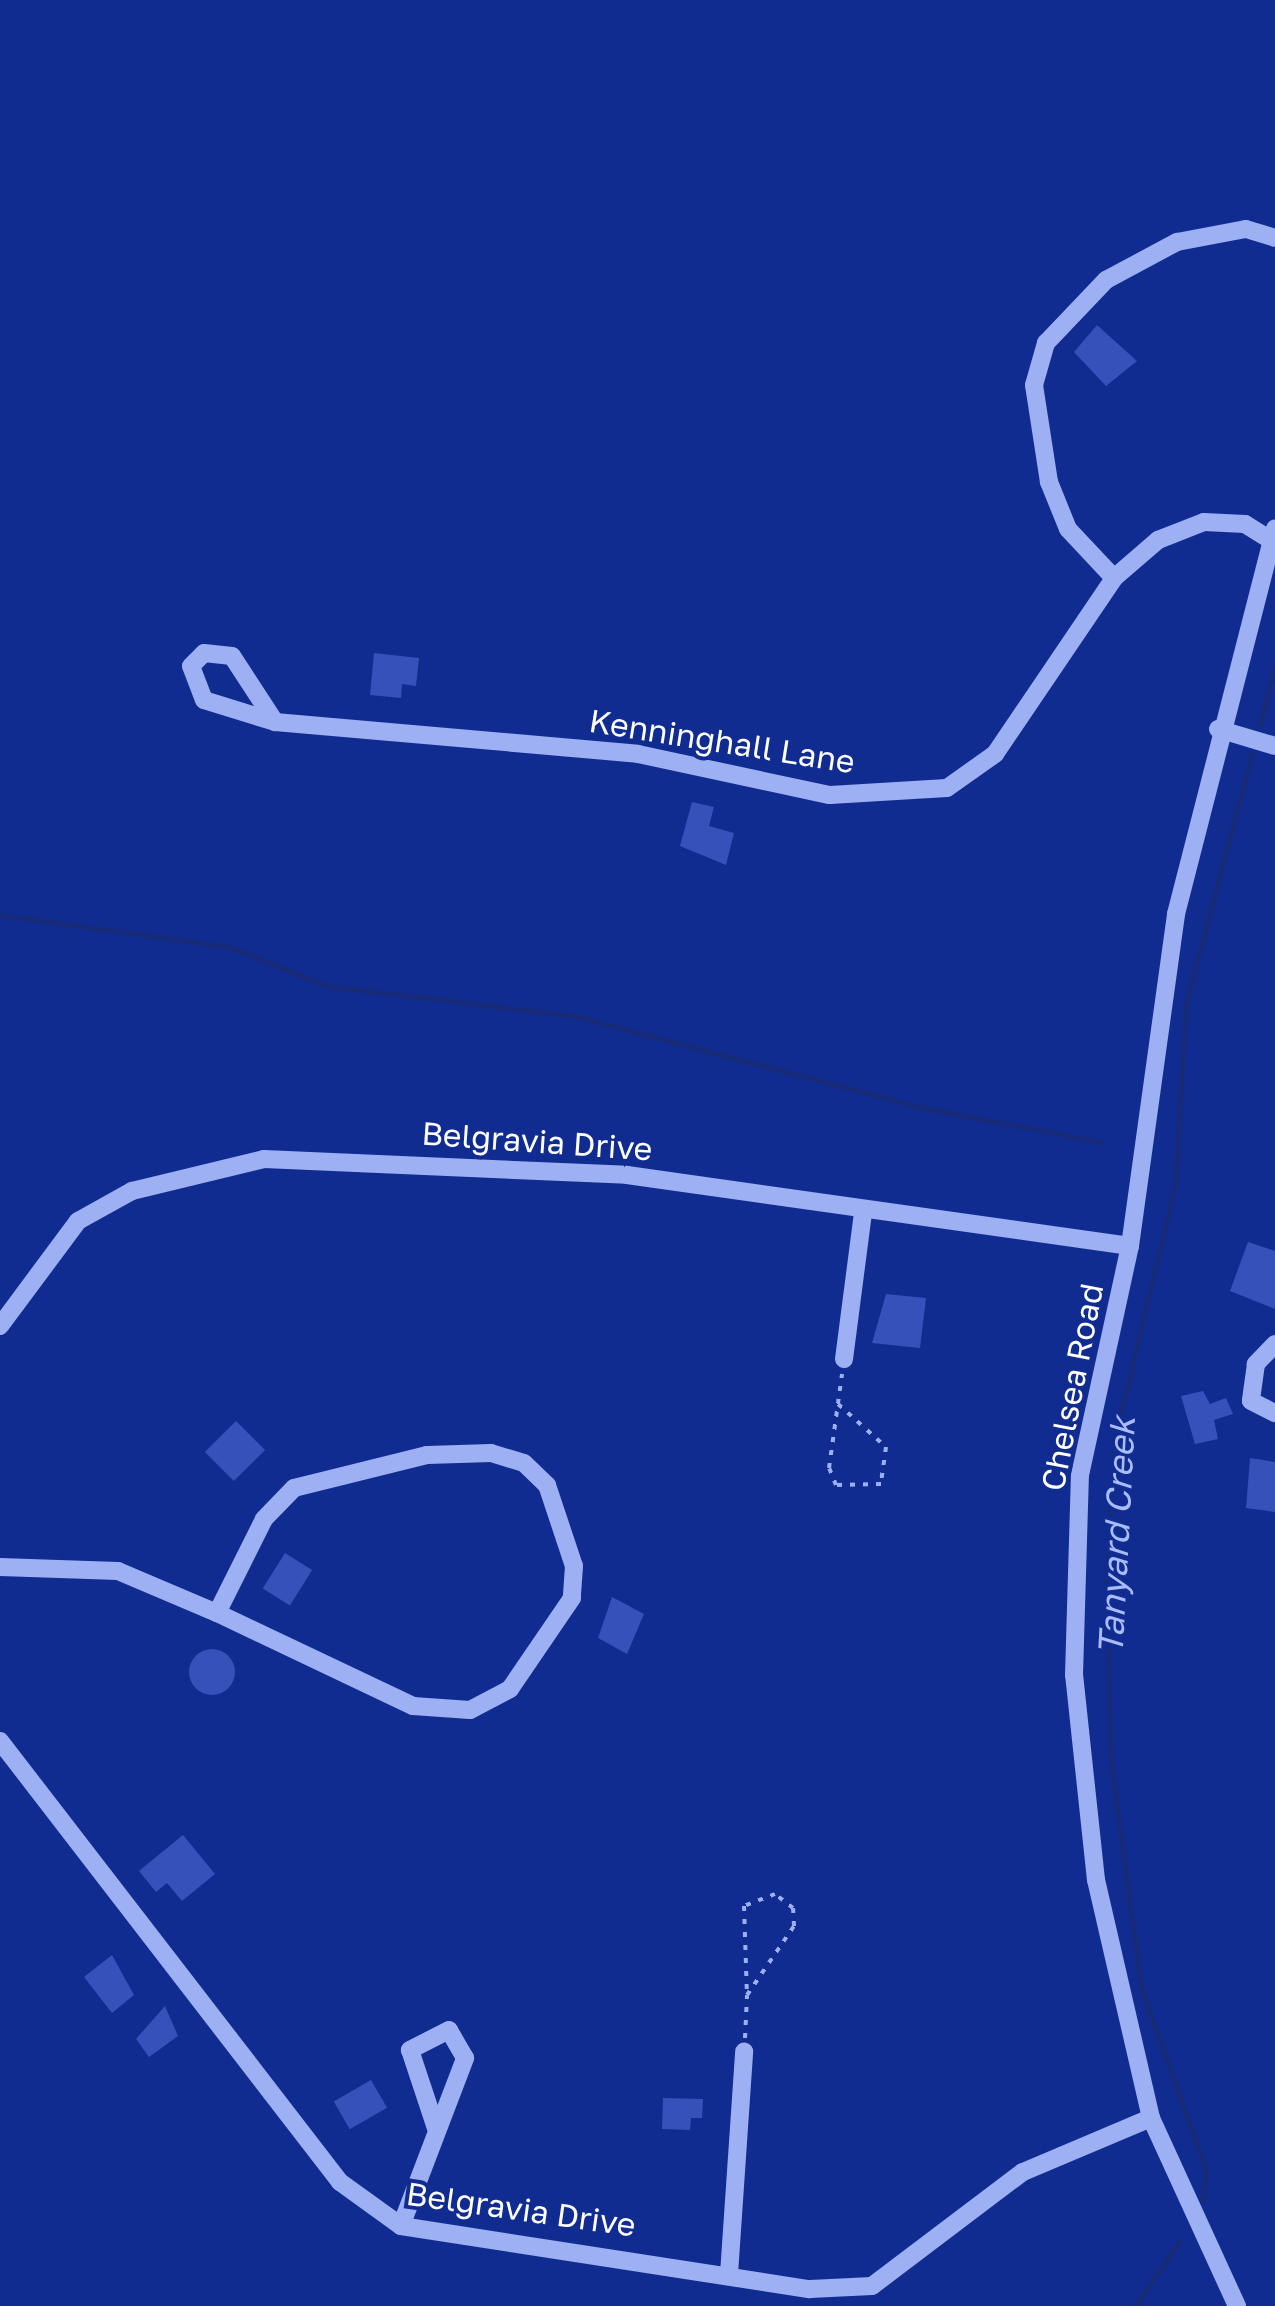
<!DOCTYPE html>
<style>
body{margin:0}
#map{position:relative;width:1275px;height:2306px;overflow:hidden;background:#112c91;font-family:"Golos Text",sans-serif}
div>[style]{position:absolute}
.stream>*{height:5px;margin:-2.5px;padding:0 2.5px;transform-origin:2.5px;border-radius:2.5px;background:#172b78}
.building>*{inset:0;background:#3452b9;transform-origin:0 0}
.round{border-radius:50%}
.path>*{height:4px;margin-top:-2px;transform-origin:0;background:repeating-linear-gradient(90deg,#9cb0f3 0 5px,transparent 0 13px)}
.minor>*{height:18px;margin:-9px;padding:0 9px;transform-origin:9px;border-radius:9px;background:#9cb0f3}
span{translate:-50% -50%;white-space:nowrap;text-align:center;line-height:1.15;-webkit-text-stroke:8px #112c91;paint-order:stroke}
.street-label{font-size:32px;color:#fff}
.water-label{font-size:35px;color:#a8bcfa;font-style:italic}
</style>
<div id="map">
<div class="stream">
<div style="left:1259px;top:726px;width:61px;rotate:-74.8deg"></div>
<div style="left:0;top:915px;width:232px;rotate:7.9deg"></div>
<div style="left:230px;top:947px;width:105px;rotate:21.9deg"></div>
<div style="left:327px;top:986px;width:250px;rotate:6.9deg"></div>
<div style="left:575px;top:1016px;width:352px;rotate:14.8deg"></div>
<div style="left:915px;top:1106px;width:189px;rotate:11deg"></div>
<div style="left:1203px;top:2201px;width:31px;rotate:-84deg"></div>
<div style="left:1206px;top:2170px;width:194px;rotate:-109.6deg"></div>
<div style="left:1141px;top:1987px;width:228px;rotate:-97.6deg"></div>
<div style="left:1111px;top:1761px;width:183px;rotate:-91.6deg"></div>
<div style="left:1106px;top:1578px;width:141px;rotate:-86.3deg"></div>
<div style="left:1115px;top:1437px;width:258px;rotate:-76.6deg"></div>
<div style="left:1175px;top:1186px;width:183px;rotate:-86.6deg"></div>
<div style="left:1186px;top:1003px;width:258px;rotate:-75.2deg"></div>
<div style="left:1135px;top:2306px;width:78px;rotate:-55.5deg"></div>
</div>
<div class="building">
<div style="clip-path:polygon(1097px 325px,1137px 361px,1106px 386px,1074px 352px)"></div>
<div style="clip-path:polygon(374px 653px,419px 658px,416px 686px,402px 684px,401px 698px,370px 695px)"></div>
<div style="clip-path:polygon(692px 802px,714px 807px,709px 826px,734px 833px,726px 865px,680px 846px)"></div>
<div style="clip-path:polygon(1248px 1242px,1275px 1251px,1275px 1309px,1230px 1291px)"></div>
<div style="clip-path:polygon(886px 1294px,926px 1298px,920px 1348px,872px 1343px)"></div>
<div style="clip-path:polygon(1203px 1391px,1210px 1404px,1226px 1398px,1233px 1414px,1214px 1420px,1218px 1439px,1195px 1444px,1181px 1396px)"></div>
<div style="left:236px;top:1421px;width:41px;height:44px;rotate:45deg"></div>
<div style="clip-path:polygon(1250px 1458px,1275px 1462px,1275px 1512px,1246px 1508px)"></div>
<div style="left:285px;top:1553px;width:32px;height:42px;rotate:32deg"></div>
<div style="clip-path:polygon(612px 1597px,644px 1614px,627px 1654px,598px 1638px)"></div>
<div class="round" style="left:189px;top:1649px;width:46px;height:46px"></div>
<div style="clip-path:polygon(183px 1835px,215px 1874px,182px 1901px,167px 1883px,156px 1892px,139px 1871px)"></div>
<div style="clip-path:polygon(112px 1955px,134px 1995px,112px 2013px,84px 1977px)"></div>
<div style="clip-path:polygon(165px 2006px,178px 2036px,149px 2057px,136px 2039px)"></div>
<div style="left:371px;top:2080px;width:32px;height:43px;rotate:60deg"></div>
<div style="clip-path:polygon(663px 2098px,703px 2099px,702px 2118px,691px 2118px,690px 2130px,662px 2129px)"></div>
</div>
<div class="path">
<div style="left:838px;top:1404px;width:64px;rotate:41.9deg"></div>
<div style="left:886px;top:1447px;width:37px;rotate:98deg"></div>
<div style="left:881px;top:1484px;width:45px;rotate:178.7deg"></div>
<div style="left:836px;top:1485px;width:18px;rotate:-112deg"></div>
<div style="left:829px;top:1468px;width:95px;rotate:-82.1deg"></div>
<div style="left:745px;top:2038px;width:43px;rotate:-87.3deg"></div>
<div style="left:747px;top:1995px;width:83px;rotate:-55.7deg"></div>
<div style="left:794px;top:1926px;width:18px;rotate:-93deg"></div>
<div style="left:793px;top:1908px;width:23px;rotate:-142deg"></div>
<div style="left:775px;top:1894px;width:33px;rotate:159deg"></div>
<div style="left:744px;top:1906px;width:89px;rotate:88.1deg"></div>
</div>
<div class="minor">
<div style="left:1114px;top:578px;width:67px;rotate:-133.2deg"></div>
<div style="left:1068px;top:529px;width:51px;rotate:-112deg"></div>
<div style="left:1049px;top:482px;width:98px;rotate:-98.8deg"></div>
<div style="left:1034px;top:385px;width:44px;rotate:-74.1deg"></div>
<div style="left:1046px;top:343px;width:87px;rotate:-46.4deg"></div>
<div style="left:1106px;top:280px;width:81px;rotate:-28.2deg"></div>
<div style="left:1177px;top:242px;width:70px;rotate:-10.7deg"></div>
<div style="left:1246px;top:229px;width:30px;rotate:17deg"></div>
<div style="left:275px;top:722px;width:74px;rotate:-162.8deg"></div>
<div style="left:204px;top:700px;width:36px;rotate:-111deg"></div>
<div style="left:191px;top:666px;width:18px;rotate:-45deg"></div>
<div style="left:204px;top:653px;width:28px;rotate:6deg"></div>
<div style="left:232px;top:656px;width:79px;rotate:56.9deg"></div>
<div style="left:275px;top:722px;width:364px;rotate:5deg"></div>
<div style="left:638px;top:754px;width:196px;rotate:12.1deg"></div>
<div style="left:830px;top:795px;width:117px;rotate:-3.4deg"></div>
<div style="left:947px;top:788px;width:59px;rotate:-35.3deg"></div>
<div style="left:995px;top:754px;width:212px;rotate:-55.9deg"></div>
<div style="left:1114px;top:578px;width:58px;rotate:-40.8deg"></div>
<div style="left:1158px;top:540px;width:49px;rotate:-21.4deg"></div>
<div style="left:1204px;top:522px;width:41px;rotate:2.8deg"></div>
<div style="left:1245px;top:524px;width:36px;rotate:32deg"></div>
<div style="left:1218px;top:729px;width:59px;rotate:16.6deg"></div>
<div style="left:0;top:1326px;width:131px;rotate:-53.4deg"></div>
<div style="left:78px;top:1221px;width:62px;rotate:-29.1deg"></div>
<div style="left:132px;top:1191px;width:136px;rotate:-13.6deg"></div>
<div style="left:264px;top:1159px;width:363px;rotate:2.5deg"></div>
<div style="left:627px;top:1175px;width:508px;rotate:8.03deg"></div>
<div style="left:1275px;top:1344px;width:28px;rotate:134deg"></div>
<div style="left:1256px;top:1364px;width:37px;rotate:98deg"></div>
<div style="left:1251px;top:1401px;width:27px;rotate:27deg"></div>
<div style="left:844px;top:1359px;width:147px;rotate:-82.6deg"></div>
<div style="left:491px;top:1453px;width:34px;rotate:17deg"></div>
<div style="left:524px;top:1463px;width:32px;rotate:44deg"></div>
<div style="left:547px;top:1485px;width:85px;rotate:71.6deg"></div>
<div style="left:574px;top:1566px;width:32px;rotate:94deg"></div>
<div style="left:572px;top:1598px;width:110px;rotate:124.3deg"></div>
<div style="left:510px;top:1689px;width:45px;rotate:152.3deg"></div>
<div style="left:470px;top:1710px;width:57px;rotate:-176deg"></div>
<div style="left:413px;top:1706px;width:217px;rotate:-154.6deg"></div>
<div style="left:217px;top:1613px;width:105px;rotate:-63.4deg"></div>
<div style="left:264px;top:1519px;width:43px;rotate:-45.9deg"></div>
<div style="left:294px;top:1488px;width:137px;rotate:-13.9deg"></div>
<div style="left:427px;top:1455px;width:64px;rotate:-1.8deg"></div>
<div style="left:0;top:1567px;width:118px;rotate:1.9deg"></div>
<div style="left:118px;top:1571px;width:108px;rotate:23deg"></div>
<div style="left:0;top:1741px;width:557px;rotate:52.37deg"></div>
<div style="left:340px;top:2182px;width:75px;rotate:35.8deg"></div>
<div style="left:401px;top:2226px;width:414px;rotate:8.8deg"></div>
<div style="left:810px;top:2289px;width:62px;rotate:-2.8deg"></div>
<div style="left:872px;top:2286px;width:189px;rotate:-37.1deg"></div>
<div style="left:1023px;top:2172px;width:139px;rotate:-22.9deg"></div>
<div style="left:401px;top:2226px;width:180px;rotate:-69.1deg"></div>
<div style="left:465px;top:2058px;width:32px;rotate:-120deg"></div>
<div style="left:449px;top:2030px;width:44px;rotate:152.9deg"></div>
<div style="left:410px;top:2050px;width:82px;rotate:71.6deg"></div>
<div style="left:729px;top:2274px;width:223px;rotate:-86.1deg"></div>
<div style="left:1237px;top:2306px;width:207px;rotate:-114.6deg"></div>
<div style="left:1151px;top:2118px;width:244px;rotate:-103deg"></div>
<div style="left:1096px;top:1880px;width:206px;rotate:-96.1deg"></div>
<div style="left:1074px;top:1675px;width:200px;rotate:-88.3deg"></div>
<div style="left:1080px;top:1475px;width:234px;rotate:-77.7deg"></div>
<div style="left:1130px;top:1246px;width:335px;rotate:-82.1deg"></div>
<div style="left:1176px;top:914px;width:398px;rotate:-75.6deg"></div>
</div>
<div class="street-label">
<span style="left:722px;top:741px;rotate:9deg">Kenninghall Lane</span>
<span style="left:537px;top:1141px;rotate:4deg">Belgravia Drive</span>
<span style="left:1072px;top:1387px;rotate:-79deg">Chelsea Road</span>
<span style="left:521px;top:2209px;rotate:8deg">Belgravia Drive</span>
</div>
<div class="water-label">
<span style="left:1116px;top:1536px;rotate:-87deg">Tanyard Creek</span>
</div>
</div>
